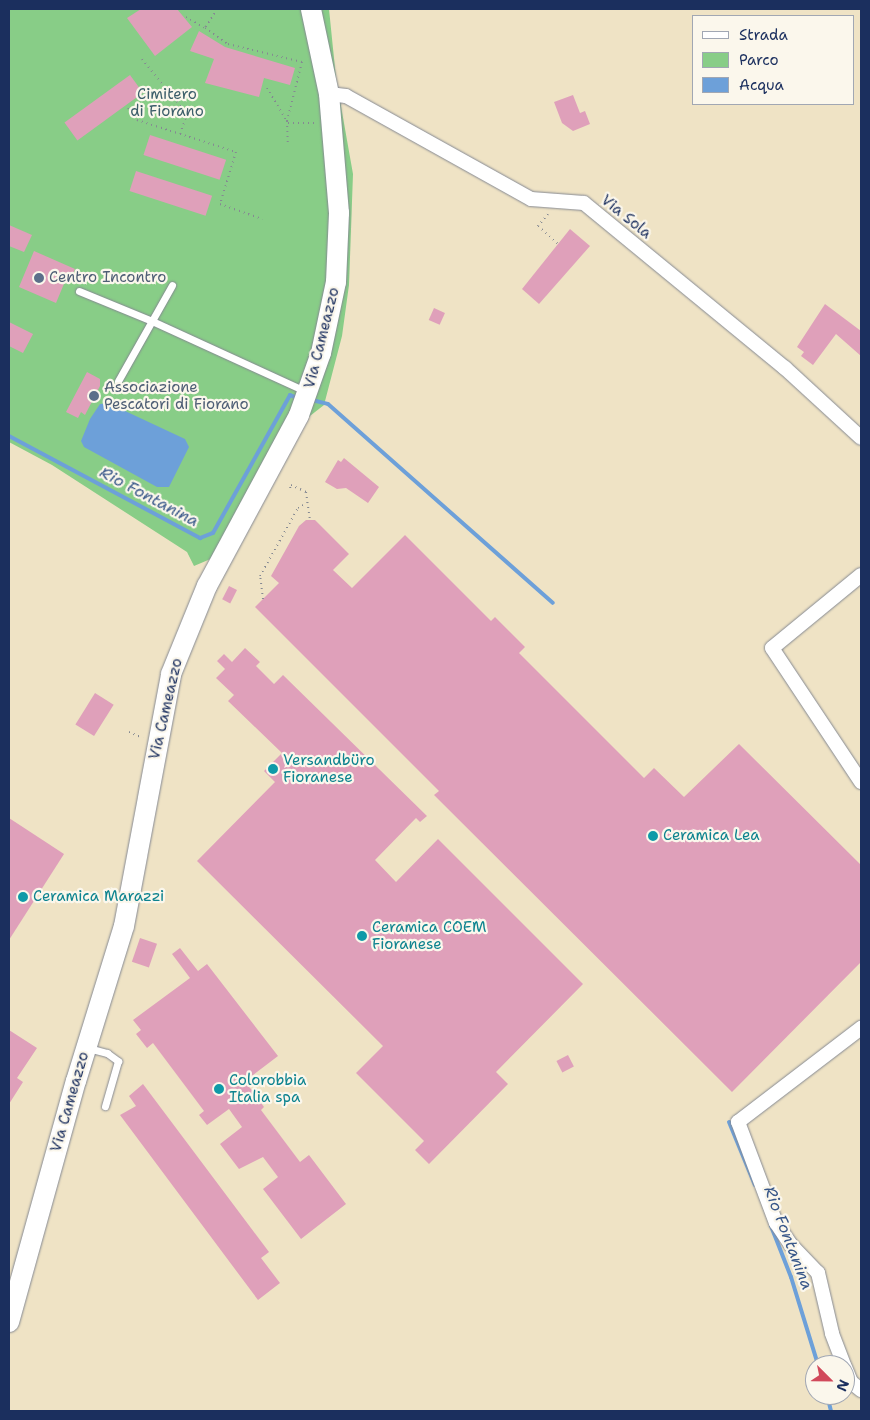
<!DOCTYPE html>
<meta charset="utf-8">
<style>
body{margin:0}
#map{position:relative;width:870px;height:1420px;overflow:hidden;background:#efe3c5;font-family:"Shantell Sans",sans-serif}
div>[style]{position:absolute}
.green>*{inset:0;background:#88cd87}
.water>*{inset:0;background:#6da0d9}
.stream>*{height:4px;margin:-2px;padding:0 2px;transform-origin:2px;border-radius:2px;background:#6da0d9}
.building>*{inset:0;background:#dfa0ba;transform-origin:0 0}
.path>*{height:2px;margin-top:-1px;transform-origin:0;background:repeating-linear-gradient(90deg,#858992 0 1px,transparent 0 5px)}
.roads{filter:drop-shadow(0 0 1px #858992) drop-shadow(0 0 1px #858992)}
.lane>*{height:7px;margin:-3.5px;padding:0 3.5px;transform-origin:3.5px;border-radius:3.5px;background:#fff}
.street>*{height:14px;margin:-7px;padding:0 7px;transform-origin:7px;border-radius:7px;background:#fff}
.secondary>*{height:20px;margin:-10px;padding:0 10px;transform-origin:10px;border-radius:10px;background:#fff}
.dots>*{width:14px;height:14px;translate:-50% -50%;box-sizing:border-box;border:2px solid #fbf7ec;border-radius:50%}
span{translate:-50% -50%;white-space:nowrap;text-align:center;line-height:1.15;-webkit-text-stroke:4.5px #fbf7ec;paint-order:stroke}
.park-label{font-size:15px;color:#3c5e6a}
.street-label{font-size:15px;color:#1b2f5e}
.service-label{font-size:15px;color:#4e5e75}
.left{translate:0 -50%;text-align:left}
.culture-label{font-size:15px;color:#0d838f}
.water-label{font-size:16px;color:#385789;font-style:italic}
.frame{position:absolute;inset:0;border:10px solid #1b2f5e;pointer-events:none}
.legend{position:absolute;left:692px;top:15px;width:162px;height:90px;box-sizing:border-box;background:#fbf7ec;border:1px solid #a1a7b3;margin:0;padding:6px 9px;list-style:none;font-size:15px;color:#1b2f5e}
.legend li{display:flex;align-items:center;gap:10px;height:25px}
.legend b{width:25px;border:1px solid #a1a7b3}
.north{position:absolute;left:805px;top:1355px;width:50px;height:50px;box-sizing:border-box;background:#fbf7ec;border:1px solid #a1a7b3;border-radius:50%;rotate:113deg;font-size:14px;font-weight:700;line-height:20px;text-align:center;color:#1b2f5e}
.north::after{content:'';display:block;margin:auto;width:18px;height:22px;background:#d1495b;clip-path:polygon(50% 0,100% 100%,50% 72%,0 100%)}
</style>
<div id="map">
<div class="green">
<div style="clip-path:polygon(9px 9px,329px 9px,336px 78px,353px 174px,349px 285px,342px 336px,324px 405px,292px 430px,227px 552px,194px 566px,187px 552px,52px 465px,9px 442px)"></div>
</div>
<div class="water">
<div style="clip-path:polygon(108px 403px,185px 439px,189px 447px,169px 487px,157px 487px,84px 447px,81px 441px,90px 419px,100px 404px)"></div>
</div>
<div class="stream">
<div style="left:316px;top:401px;width:12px;rotate:14deg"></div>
<div style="left:328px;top:404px;width:300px;rotate:41.5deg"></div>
<div style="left:9px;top:436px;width:217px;rotate:28.1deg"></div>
<div style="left:200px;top:538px;width:14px;rotate:-21deg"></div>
<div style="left:213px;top:533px;width:158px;rotate:-60.8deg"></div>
<div style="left:290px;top:395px;width:5px;rotate:22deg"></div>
<div style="left:729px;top:1122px;width:68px;rotate:67.6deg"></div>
<div style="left:771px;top:1226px;width:55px;rotate:68.6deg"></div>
<div style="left:791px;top:1277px;width:92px;rotate:72.9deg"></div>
<div style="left:827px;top:1395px;width:16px;rotate:76deg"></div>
</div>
<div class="building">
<div style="clip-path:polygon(141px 9px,177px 9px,192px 27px,155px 56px,127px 18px)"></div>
<div style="clip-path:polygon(199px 31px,225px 47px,295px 68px,290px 85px,264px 78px,259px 97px,205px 83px,214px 59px,190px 51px)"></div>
<div style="left:130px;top:75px;width:22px;height:81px;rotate:54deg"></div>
<div style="clip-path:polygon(573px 95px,580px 113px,585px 111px,590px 124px,573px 131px,562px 123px,554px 102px)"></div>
<div style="left:150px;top:135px;width:80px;height:21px;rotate:18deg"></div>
<div style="left:136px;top:171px;width:80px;height:21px;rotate:18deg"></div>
<div style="clip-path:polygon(9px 225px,32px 235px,24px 252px,9px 246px)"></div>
<div style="clip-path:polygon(570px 229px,590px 246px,539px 304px,522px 289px)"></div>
<div style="clip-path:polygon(34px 251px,75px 269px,70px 281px,66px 279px,56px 303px,19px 287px)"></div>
<div style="clip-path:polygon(825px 304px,861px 331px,861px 356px,836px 334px,813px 365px,801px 356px,804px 352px,797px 347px)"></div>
<div style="left:434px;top:308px;width:12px;height:13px;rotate:24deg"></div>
<div style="clip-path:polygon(9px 322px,33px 334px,23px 353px,9px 346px)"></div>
<div style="clip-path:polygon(87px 372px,100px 379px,100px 386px,85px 415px,81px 412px,78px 418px,66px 412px)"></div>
<div style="clip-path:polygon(344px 458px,379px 487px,368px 503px,346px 488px,337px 489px,325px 482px,338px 460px,341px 462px)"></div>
<div style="clip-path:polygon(306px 520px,315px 520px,349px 554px,333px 570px,352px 588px,405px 535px,491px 621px,495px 617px,525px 647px,519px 653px,644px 778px,654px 768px,684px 797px,739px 744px,861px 865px,861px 962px,732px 1092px,434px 795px,439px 791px,255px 607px,279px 583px,271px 576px,299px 526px)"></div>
<div style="left:229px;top:586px;width:9px;height:15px;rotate:27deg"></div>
<div style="clip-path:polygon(245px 648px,260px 662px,256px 666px,274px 684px,283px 675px,427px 816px,420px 822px,416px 818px,375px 860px,396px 882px,438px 839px,583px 984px,496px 1072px,508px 1084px,429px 1164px,415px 1150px,424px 1141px,356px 1073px,383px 1046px,197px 861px,275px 782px,264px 771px,282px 753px,228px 701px,234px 695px,216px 678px,225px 669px,217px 661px,224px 654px,232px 662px)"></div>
<div style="left:95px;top:693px;width:22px;height:37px;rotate:32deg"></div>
<div style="clip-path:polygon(9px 818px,64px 854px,9px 940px)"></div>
<div style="left:140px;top:938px;width:18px;height:25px;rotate:19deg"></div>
<div style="clip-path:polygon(180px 948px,198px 971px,207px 964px,278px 1056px,245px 1081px,264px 1107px,261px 1110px,300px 1162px,309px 1155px,346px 1204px,301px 1239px,263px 1189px,278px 1177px,263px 1157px,239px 1169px,220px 1144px,242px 1127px,229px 1109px,207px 1125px,199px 1115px,204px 1111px,153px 1043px,147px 1048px,136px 1034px,141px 1030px,133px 1020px,190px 978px,172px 954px)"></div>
<div style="clip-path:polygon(9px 1030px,37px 1048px,17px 1078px,23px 1082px,9px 1104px)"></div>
<div style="left:568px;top:1055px;width:13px;height:13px;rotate:63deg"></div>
<div style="clip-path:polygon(143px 1084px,269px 1252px,261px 1258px,280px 1283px,258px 1300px,120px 1115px,136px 1106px,129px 1096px)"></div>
</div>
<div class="path">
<div style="left:217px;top:9px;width:22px;rotate:122deg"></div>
<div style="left:205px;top:28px;width:28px;rotate:35deg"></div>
<div style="left:228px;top:44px;width:76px;rotate:13.7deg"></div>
<div style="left:302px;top:62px;width:61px;rotate:104.3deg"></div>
<div style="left:186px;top:17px;width:22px;rotate:30deg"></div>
<div style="left:142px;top:59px;width:71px;rotate:50.7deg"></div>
<div style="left:187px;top:114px;width:21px;rotate:109deg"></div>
<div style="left:267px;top:88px;width:39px;rotate:59deg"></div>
<div style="left:287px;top:121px;width:23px;rotate:88deg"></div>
<div style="left:128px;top:108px;width:15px;rotate:53deg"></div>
<div style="left:137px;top:120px;width:104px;rotate:17.9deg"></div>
<div style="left:236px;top:152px;width:54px;rotate:107.1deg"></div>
<div style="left:220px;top:204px;width:45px;rotate:19.7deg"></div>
<div style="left:288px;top:123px;width:29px"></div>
<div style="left:548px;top:214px;width:16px;rotate:130deg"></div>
<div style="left:538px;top:226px;width:27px;rotate:42deg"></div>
<div style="left:290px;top:488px;width:3px;rotate:-72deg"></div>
<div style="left:291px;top:485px;width:17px;rotate:25deg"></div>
<div style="left:306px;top:492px;width:28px;rotate:82deg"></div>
<div style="left:263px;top:599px;width:23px;rotate:-97deg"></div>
<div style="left:260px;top:576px;width:78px;rotate:-60.8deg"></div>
<div style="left:298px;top:508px;width:10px;rotate:-29deg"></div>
<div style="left:129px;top:732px;width:15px;rotate:23deg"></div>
</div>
<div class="roads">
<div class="lane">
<div style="left:79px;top:291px;width:79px;rotate:22.3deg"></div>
<div style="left:152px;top:321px;width:168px;rotate:24.6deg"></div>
<div style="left:118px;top:381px;width:110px;rotate:-60.6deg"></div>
<div style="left:88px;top:1048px;width:20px;rotate:15deg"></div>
<div style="left:107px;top:1053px;width:14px;rotate:36deg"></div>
<div style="left:118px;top:1061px;width:47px;rotate:106.1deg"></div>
</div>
<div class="street">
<div style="left:329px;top:94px;width:17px;rotate:7deg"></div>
<div style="left:346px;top:96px;width:212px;rotate:29.1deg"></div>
<div style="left:531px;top:199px;width:53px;rotate:4.3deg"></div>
<div style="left:584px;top:203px;width:260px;rotate:39.4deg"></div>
<div style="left:785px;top:368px;width:103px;rotate:42.6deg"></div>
<div style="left:861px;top:575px;width:115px;rotate:140.6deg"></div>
<div style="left:772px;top:648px;width:161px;rotate:56.4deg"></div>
<div style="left:844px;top:1365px;width:34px;rotate:-111deg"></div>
<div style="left:832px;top:1333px;width:62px;rotate:-103.1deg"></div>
<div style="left:818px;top:1273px;width:39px;rotate:-134deg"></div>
<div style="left:791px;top:1245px;width:27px;rotate:-124deg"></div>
<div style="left:776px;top:1223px;width:108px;rotate:-110.6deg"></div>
<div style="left:738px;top:1122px;width:155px;rotate:-37.4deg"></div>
<div style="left:845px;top:1367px;width:16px;rotate:68deg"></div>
<div style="left:851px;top:1382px;width:13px;rotate:39deg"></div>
</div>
<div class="secondary">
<div style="left:9px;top:1322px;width:250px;rotate:-74.5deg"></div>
<div style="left:76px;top:1081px;width:162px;rotate:-72.8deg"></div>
<div style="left:124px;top:926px;width:256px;rotate:-79.4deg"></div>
<div style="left:171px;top:674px;width:95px;rotate:-67.8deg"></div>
<div style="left:207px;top:586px;width:194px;rotate:-61.7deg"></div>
<div style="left:299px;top:415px;width:66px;rotate:-70.5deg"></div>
<div style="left:321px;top:353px;width:73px;rotate:-78.1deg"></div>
<div style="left:336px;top:282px;width:69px;rotate:-87.5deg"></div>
<div style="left:339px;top:213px;width:119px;rotate:-94.8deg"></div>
<div style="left:329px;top:94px;width:87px;rotate:-102deg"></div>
</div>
</div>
<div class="dots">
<div style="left:39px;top:278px;background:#5c6f8a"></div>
<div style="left:94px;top:396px;background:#5c6f8a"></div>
<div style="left:273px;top:769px;background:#0f9aa8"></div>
<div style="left:653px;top:836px;background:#0f9aa8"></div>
<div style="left:23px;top:897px;background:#0f9aa8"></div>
<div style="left:362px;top:936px;background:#0f9aa8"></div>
<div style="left:219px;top:1089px;background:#0f9aa8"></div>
</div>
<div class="park-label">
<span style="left:167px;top:103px">Cimitero<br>di Fiorano</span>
</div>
<div class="street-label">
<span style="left:626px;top:217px;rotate:39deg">Via Sola</span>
<span style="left:322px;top:338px;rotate:-76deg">Via Cameazzo</span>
<span style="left:166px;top:709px;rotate:-77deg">Via Cameazzo</span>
<span style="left:70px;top:1102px;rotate:-74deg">Via Cameazzo</span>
</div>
<div class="service-label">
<span class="left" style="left:49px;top:278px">Centro Incontro</span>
<span class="left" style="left:104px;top:396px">Associazione<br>Pescatori di Fiorano</span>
</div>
<div class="culture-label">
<span class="left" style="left:283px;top:769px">Versandbüro<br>Fioranese</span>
<span class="left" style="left:663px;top:836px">Ceramica Lea</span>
<span class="left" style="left:33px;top:897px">Ceramica Marazzi</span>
<span class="left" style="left:372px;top:936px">Ceramica COEM<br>Fioranese</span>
<span class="left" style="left:229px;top:1089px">Colorobbia<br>Italia spa</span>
</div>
<div class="water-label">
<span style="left:149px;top:497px;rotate:28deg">Rio Fontanina</span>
<span style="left:788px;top:1238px;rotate:69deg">Rio Fontanina</span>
</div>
<div class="frame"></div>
<ul class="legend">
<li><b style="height:6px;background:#fff"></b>Strada</li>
<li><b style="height:14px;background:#88cd87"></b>Parco</li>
<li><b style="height:14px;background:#6da0d9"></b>Acqua</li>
</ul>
<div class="north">N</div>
</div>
